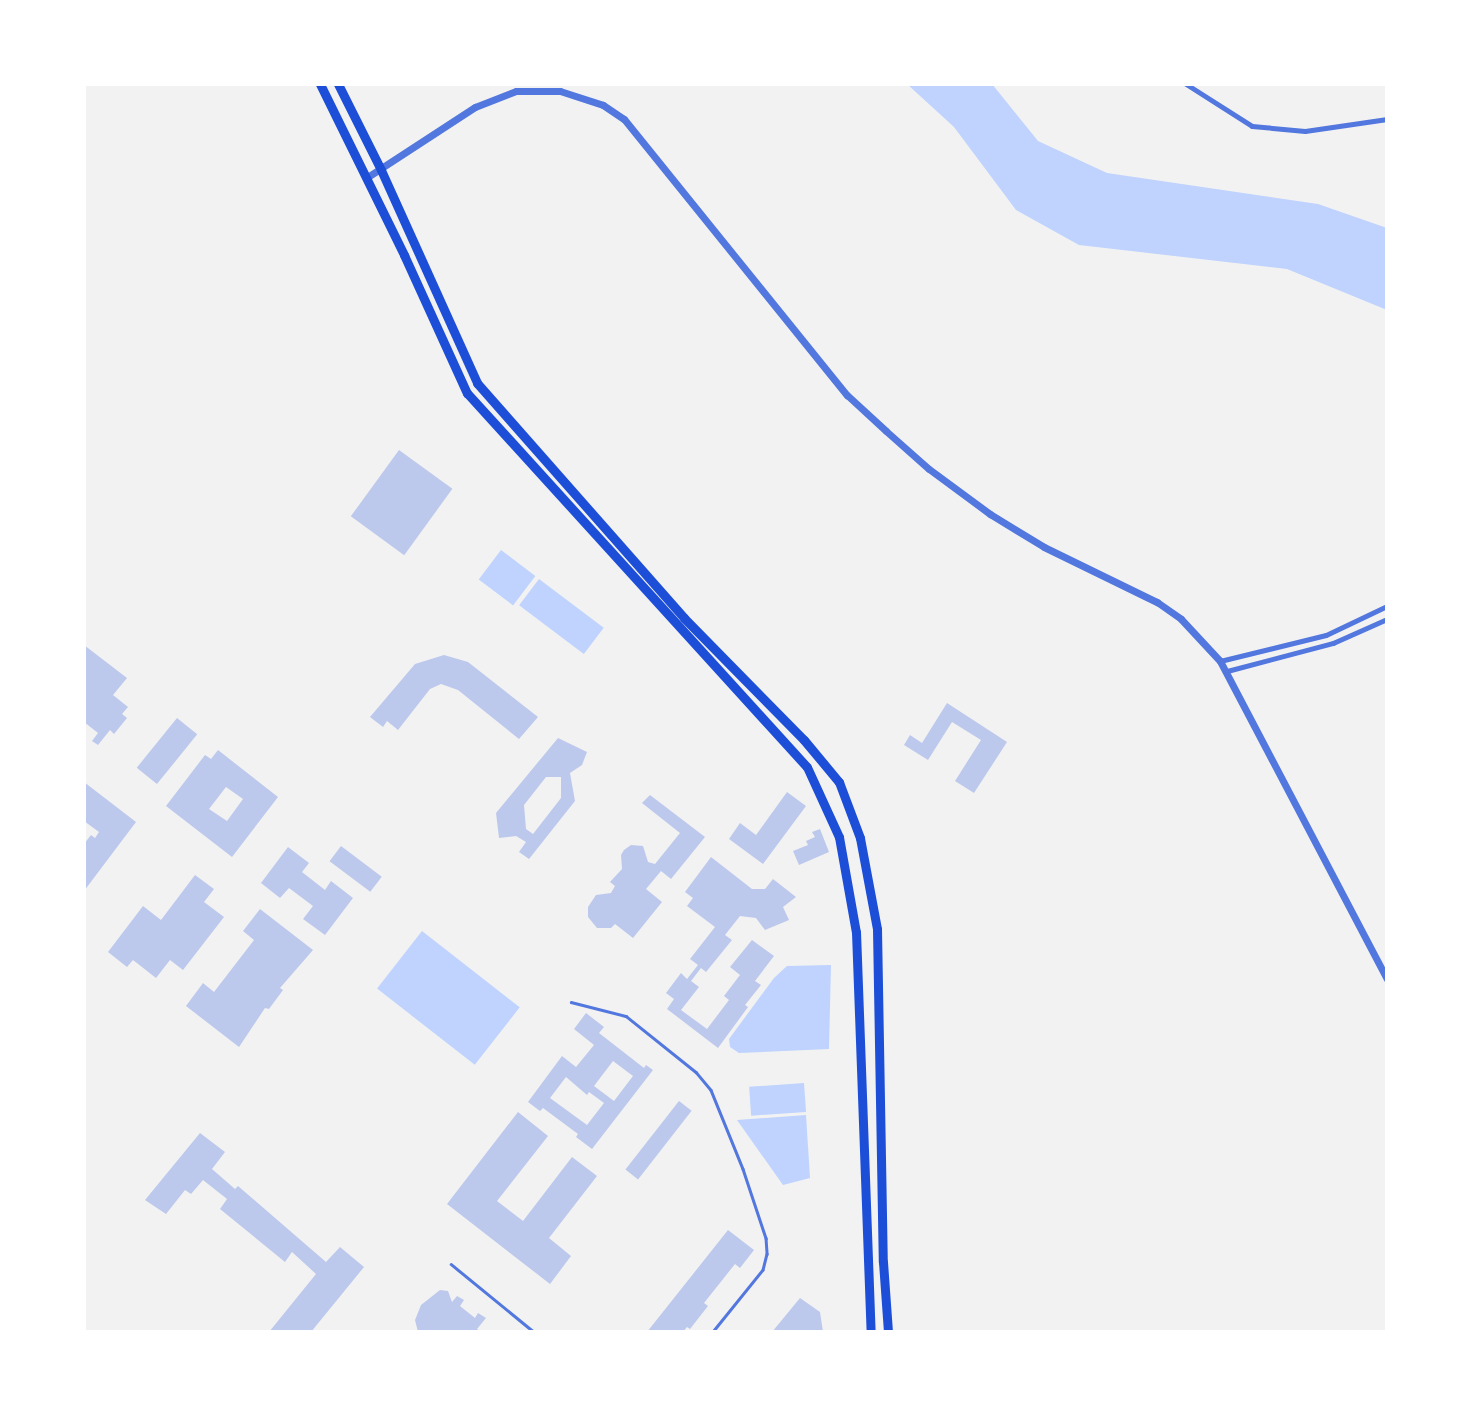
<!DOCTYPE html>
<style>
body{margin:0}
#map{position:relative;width:1471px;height:1416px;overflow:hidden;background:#f2f2f2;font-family:Jost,sans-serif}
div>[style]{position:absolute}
.water>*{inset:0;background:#bfd3fe;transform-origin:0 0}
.building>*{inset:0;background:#bdc9ec;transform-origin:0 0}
.service>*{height:2.5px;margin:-1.25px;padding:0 1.25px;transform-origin:1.25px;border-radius:1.25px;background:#5277de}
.minor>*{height:5px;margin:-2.5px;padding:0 2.5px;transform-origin:2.5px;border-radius:2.5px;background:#5277de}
.tertiary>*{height:7px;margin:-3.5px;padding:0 3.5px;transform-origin:3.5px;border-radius:3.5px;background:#5277de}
.trunk>*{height:9px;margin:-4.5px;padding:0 4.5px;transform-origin:4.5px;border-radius:4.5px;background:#1d4ed8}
span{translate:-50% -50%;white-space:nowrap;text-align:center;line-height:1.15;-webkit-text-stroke:5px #fff;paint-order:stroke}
.frame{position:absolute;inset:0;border:86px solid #fff;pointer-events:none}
</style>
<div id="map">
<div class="water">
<div style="clip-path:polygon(907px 84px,992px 84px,1038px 141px,1107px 173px,1318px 204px,1387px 228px,1387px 310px,1287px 269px,1079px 245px,1016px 210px,954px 127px)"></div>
<div style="left:501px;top:550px;width:43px;height:37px;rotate:37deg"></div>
<div style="left:539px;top:579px;width:81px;height:33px;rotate:37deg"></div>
<div style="left:422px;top:931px;width:124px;height:73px;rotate:38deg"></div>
<div style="clip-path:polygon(831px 965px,829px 1049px,739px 1053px,730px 1047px,729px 1039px,774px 978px,787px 966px)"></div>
<div style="left:804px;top:1083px;width:29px;height:55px;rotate:86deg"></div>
<div style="clip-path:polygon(806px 1115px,810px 1178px,783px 1185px,737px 1120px)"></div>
</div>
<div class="building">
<div style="left:399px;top:450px;width:66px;height:82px;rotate:36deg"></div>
<div style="clip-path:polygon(84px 645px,127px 678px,113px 695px,128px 707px,122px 714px,127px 718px,114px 734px,110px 730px,98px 745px,92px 741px,98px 733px,84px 722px)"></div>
<div style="clip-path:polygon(444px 655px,468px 662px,538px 717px,519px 739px,458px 690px,441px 684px,430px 689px,398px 730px,387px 721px,383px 727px,370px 717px,415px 664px)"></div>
<div style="clip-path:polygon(947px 703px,1007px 742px,974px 793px,955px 781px,981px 740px,952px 722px,928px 760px,904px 745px,910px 735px,922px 743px)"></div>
<div style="left:177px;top:718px;width:26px;height:64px;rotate:39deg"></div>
<div style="clip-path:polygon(evenodd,558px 738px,587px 752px,582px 765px,570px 773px,575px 801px,529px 859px,519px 852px,526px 842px,516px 836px,499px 838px,496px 813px,558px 738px,546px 777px,561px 777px,561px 798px,533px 834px,526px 829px,524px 805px,546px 777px)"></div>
<div style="clip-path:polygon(evenodd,218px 750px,278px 797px,232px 857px,166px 806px,205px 755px,211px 759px,218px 750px,226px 787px,243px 799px,227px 821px,209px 809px,226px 787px)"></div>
<div style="clip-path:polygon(84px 782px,136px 822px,84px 891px,84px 844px,91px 835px,95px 838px,99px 832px,84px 821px)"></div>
<div style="clip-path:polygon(787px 792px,806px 806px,763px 864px,729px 839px,740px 823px,756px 835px)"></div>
<div style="clip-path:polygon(650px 795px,705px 837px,671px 879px,661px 871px,646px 889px,662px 902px,633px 938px,615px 924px,611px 928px,597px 928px,588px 917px,588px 907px,596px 895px,611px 893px,615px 886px,610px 882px,622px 869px,621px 855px,624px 850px,631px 845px,643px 846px,648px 862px,655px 864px,680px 833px,642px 803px)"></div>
<div style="clip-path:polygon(820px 829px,829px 852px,799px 865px,793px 851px,808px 845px,806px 841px,815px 837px,812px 832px)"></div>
<div style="left:341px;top:846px;width:51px;height:19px;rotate:37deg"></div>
<div style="clip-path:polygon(288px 847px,309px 863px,302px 872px,325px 890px,331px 881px,353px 898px,325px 935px,303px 919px,313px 906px,289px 888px,280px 898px,261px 883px)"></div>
<div style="clip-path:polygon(711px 857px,752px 889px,765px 889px,773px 879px,796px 897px,783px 907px,789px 920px,765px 930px,756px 918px,740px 916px,725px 935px,732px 940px,706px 972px,701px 968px,691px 981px,699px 987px,681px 1010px,707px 1029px,729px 1000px,724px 996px,740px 975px,730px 967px,752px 940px,774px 956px,755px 981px,761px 985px,745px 1005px,748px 1007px,718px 1048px,667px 1009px,674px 999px,666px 993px,681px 973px,687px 979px,698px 965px,690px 959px,715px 927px,687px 906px,693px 898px,685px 892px)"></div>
<div style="clip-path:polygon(195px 875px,214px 889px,204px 902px,224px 917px,183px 970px,170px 960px,156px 978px,133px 960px,127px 967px,108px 952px,143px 906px,161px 920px)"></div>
<div style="clip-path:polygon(260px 909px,313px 950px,280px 988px,283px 990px,269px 1009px,265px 1008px,239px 1047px,186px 1006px,203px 983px,214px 992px,254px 940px,243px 931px)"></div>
<div style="clip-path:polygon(evenodd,586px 1013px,604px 1027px,599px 1033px,644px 1068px,646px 1065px,653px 1070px,592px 1149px,576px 1137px,578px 1134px,543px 1108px,540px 1111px,528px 1102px,562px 1056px,576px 1067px,594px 1045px,574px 1029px,586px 1013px,613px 1061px,633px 1076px,614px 1101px,594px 1086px,613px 1061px,586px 1013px,566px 1077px,587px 1095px,589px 1092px,604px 1103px,587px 1125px,550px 1098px,566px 1077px)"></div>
<div style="left:679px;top:1101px;width:16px;height:87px;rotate:38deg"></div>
<div style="clip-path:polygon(518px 1112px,548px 1136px,497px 1201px,523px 1221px,572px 1157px,597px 1176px,549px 1238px,571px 1256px,550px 1284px,447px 1204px)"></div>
<div style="clip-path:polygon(200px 1133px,225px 1152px,212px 1169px,235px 1189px,238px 1186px,326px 1262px,340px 1247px,364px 1267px,311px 1332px,269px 1332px,316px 1274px,292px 1252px,285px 1262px,220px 1209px,227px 1199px,203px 1180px,191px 1194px,185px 1190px,166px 1214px,145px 1200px)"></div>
<div style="clip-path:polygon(728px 1230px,754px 1250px,740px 1268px,735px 1264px,704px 1303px,708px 1306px,690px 1329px,687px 1327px,683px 1332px,647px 1332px)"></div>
<div style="clip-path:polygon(440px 1290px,448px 1291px,452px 1302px,457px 1296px,464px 1300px,460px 1306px,475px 1318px,478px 1313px,486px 1318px,477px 1329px,481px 1332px,418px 1332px,415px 1320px,421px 1305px)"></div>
<div style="clip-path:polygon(800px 1298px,820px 1312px,823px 1332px,772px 1332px)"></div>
</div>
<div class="service">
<div style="left:571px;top:1002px;width:57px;rotate:14.3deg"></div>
<div style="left:626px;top:1016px;width:90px;rotate:38.7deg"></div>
<div style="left:696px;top:1072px;width:23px;rotate:50deg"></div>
<div style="left:711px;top:1090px;width:85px;rotate:67.9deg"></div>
<div style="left:743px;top:1169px;width:73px;rotate:71.6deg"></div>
<div style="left:766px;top:1238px;width:16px;rotate:86deg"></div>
<div style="left:767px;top:1254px;width:16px;rotate:104deg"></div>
<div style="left:763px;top:1270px;width:80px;rotate:128.9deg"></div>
<div style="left:451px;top:1264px;width:107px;rotate:39.3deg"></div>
</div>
<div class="minor">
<div style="left:1186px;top:84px;width:78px;rotate:32.5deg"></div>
<div style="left:1252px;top:126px;width:53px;rotate:5.4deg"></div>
<div style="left:1305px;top:131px;width:83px;rotate:-8.3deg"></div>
<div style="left:1220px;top:661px;width:109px;rotate:-13.8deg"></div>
<div style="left:1326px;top:635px;width:68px;rotate:-25.4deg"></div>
<div style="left:1227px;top:671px;width:110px;rotate:-14.8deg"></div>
<div style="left:1333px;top:643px;width:59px;rotate:-24deg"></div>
</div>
<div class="tertiary">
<div style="left:366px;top:178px;width:130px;rotate:-33.1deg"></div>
<div style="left:475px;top:107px;width:44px;rotate:-21.3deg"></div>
<div style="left:516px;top:91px;width:44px"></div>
<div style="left:560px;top:91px;width:45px;rotate:18deg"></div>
<div style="left:603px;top:105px;width:25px;rotate:34deg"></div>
<div style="left:624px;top:119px;width:355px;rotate:51.1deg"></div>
<div style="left:847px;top:395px;width:53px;rotate:42.7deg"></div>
<div style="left:886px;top:431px;width:57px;rotate:41.5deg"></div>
<div style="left:929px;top:469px;width:76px;rotate:36.4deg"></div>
<div style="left:990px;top:514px;width:63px;rotate:31.4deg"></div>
<div style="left:1044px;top:547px;width:126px;rotate:26deg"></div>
<div style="left:1157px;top:602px;width:29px;rotate:35deg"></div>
<div style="left:1181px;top:619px;width:57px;rotate:47.1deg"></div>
<div style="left:1220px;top:661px;width:359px;rotate:62.3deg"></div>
</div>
<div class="trunk">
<div style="left:320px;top:84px;width:191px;rotate:63.8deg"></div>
<div style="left:404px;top:255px;width:152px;rotate:65.5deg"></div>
<div style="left:467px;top:393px;width:505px;rotate:47.73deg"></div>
<div style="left:807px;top:767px;width:77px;rotate:65.4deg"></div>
<div style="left:839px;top:837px;width:97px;rotate:79.9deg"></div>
<div style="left:856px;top:932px;width:400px;rotate:87.9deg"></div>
<div style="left:338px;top:84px;width:96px;rotate:63.4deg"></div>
<div style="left:381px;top:170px;width:234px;rotate:65.7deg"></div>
<div style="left:477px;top:383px;width:313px;rotate:48.6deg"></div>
<div style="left:684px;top:618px;width:171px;rotate:45.5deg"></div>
<div style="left:804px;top:740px;width:55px;rotate:50.2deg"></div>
<div style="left:839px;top:782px;width:60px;rotate:69.4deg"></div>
<div style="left:860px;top:838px;width:93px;rotate:79.4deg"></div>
<div style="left:877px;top:929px;width:333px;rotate:89deg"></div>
<div style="left:883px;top:1262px;width:70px;rotate:85.9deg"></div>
</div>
<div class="frame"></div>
</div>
